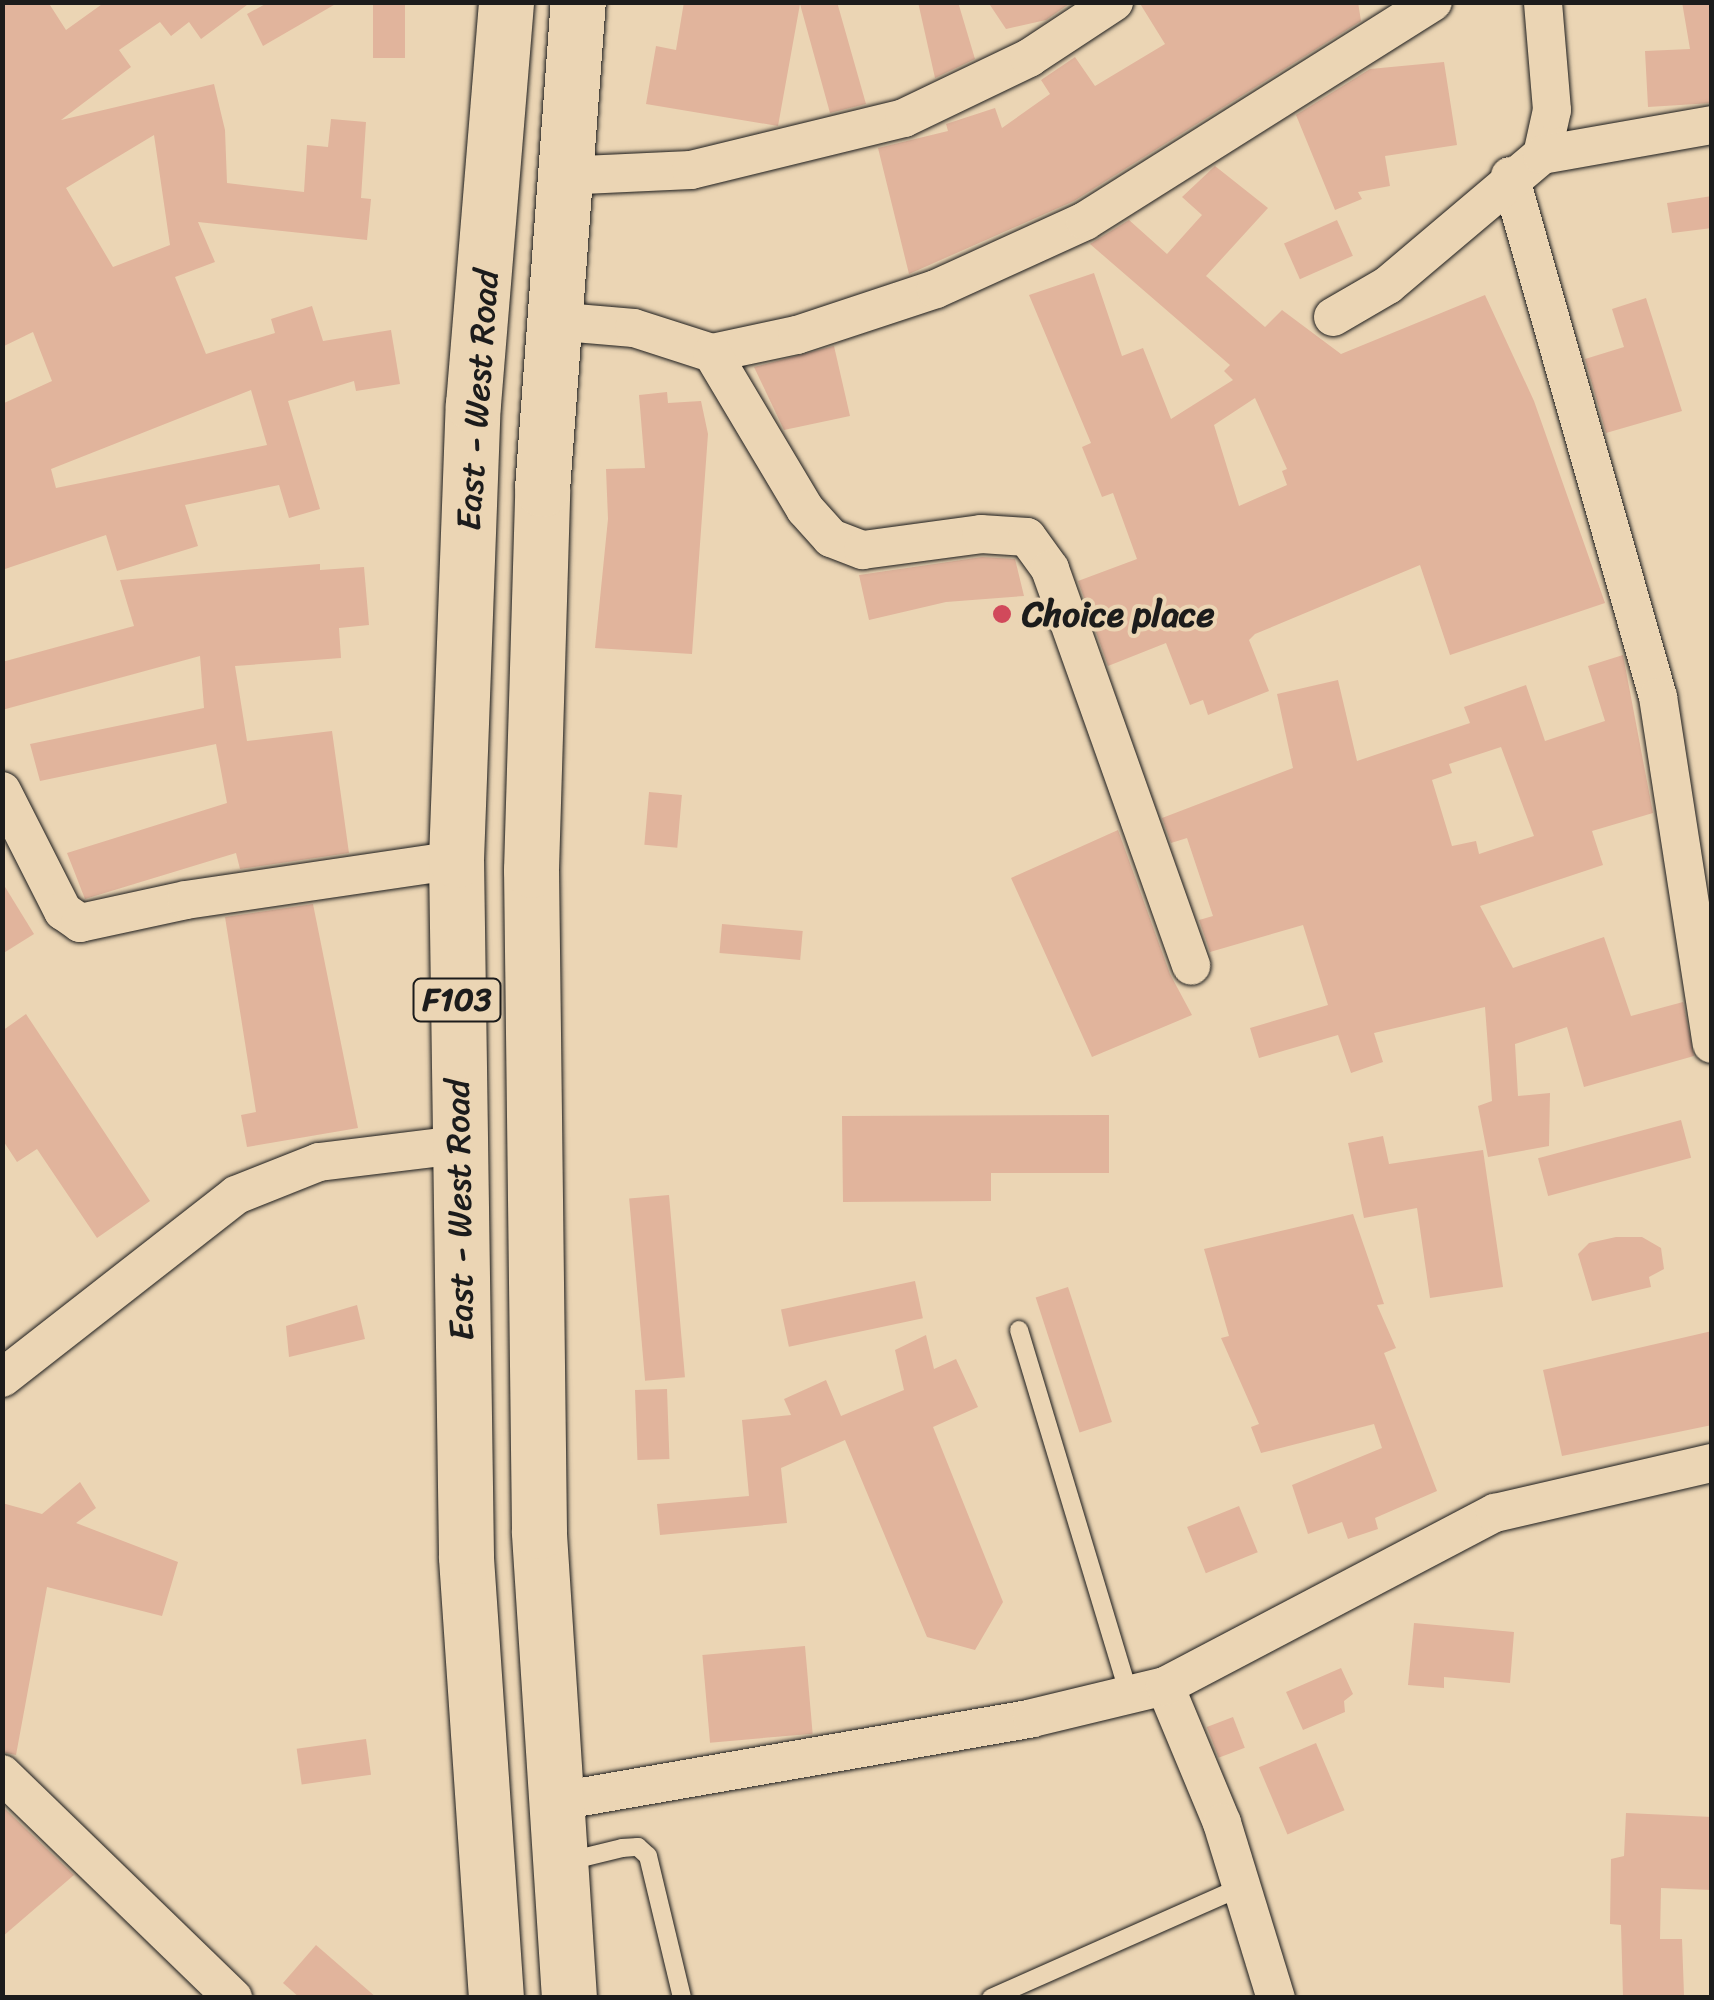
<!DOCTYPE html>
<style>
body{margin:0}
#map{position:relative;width:1714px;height:2000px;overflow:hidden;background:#ebd5b4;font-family:Sriracha,sans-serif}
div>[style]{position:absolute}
.building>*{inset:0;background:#e1b49c;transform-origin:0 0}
.roads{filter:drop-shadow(0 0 2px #1c1c1c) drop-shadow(0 0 2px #1c1c1c)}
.service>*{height:18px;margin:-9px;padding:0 9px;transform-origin:9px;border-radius:9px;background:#ebd5b4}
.minor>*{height:38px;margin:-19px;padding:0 19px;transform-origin:19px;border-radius:19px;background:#ebd5b4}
.primary>*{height:55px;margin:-27.5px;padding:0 27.5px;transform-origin:27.5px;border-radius:27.5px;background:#ebd5b4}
.dots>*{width:28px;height:28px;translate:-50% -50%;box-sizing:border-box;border:5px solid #ebd5b4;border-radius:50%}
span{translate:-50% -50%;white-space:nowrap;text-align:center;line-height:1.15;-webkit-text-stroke:8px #ebd5b4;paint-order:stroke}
.shield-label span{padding:2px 8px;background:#ebd5b4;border:2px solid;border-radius:8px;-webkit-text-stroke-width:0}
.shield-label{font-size:32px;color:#1c1c1c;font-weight:700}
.street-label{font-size:35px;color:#1c1c1c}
.poi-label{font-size:35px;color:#1c1c1c;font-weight:700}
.left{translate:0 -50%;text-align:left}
.frame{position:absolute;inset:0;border:5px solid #1c1c1c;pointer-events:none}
</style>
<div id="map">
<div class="building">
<div style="clip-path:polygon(evenodd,2px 2px,48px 2px,66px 30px,105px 2px,251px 2px,201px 39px,189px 22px,171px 36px,160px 22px,119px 50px,131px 67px,61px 120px,214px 84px,225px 130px,227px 183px,304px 192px,307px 145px,328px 147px,331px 119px,366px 122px,361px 198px,371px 199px,367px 240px,198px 222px,215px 262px,175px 277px,206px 354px,275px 333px,271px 319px,312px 306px,323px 341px,391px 330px,400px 384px,356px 391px,354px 381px,288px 401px,320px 509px,289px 518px,279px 485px,185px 505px,198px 546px,117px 571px,106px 535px,2px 570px,2px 404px,52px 381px,33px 332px,2px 347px,2px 2px,154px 135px,170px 245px,113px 267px,66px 188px,154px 135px,2px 2px,251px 390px,267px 445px,56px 488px,51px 469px,251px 390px)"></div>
<div style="clip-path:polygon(269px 2px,339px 2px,263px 46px,247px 14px)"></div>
<div style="left:373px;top:2px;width:32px;height:56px"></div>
<div style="clip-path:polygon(684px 2px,837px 2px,866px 104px,830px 113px,800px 4px,778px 126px,646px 104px,656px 46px,676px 50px)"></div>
<div style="clip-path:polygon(918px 2px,958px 2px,975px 59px,935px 78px)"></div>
<div style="clip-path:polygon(988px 2px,1072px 2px,1046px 20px,1006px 29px)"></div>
<div style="clip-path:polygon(1139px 2px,1358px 2px,1361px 21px,1074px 201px,909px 274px,878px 148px,948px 131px,946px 124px,995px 108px,1002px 128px,1050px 94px,1041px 80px,1075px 57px,1095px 86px,1165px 44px)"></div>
<div style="clip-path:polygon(1682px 2px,1712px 2px,1712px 103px,1648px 107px,1645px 51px,1690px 49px)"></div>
<div style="clip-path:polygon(1444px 62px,1457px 145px,1385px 156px,1390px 186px,1358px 192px,1362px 199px,1335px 210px,1296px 115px,1370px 69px)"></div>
<div style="clip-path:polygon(evenodd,1215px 166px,1268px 208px,1206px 276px,1265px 327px,1282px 310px,1341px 354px,1485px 295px,1534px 401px,1605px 603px,1450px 655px,1420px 565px,1255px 634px,1249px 640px,1269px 691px,1208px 715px,1203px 700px,1190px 705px,1166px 643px,1108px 666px,1078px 581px,1137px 559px,1113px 493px,1102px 497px,1082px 447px,1091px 443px,1029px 295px,1094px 273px,1122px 356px,1143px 348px,1171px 419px,1233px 380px,1224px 371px,1230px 365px,1090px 244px,1129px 220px,1167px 254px,1202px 215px,1182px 197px,1215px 166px,1255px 398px,1287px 469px,1282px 471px,1287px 485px,1239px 506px,1214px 425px,1255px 398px)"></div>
<div style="clip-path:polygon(1712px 196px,1712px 228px,1672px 233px,1667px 203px)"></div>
<div style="left:1337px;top:220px;width:39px;height:58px;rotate:66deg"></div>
<div style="clip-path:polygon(1646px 298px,1682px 411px,1606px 433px,1585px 359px,1624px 347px,1612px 309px)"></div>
<div style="clip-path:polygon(834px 346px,850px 416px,784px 430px,754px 367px)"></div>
<div style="clip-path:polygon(667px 392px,668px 403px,701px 401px,708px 434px,692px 654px,595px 648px,608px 519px,606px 469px,645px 468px,639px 395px)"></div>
<div style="clip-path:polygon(982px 557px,1015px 559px,1024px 596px,946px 602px,869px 620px,859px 575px)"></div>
<div style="clip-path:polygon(320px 564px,320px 570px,364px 567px,369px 625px,339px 628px,341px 658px,235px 666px,247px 741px,332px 731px,349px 853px,240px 869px,236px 853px,85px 899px,67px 853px,227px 803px,216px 744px,40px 781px,30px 744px,204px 708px,200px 656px,2px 710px,2px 662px,134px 626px,120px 580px)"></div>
<div style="clip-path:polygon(evenodd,1623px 655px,1653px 813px,1592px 831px,1603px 865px,1480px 906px,1513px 968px,1604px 937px,1631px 1016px,1683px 1002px,1694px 1056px,1584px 1087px,1567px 1027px,1515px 1044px,1518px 1096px,1550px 1093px,1549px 1146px,1488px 1157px,1478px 1106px,1492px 1101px,1485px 1007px,1374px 1033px,1383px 1062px,1351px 1073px,1338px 1035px,1259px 1058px,1250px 1028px,1328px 1005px,1303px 925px,1210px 952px,1199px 920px,1213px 916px,1187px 838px,1171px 843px,1162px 818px,1293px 768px,1277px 694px,1338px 680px,1357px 761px,1470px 723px,1464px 707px,1526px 685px,1545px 741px,1605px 721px,1588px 666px,1623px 655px,1501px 747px,1534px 836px,1479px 854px,1476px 841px,1452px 846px,1432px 780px,1452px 773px,1449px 764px,1501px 747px)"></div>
<div style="left:649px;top:792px;width:33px;height:53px;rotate:5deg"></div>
<div style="clip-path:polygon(1118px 830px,1170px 974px,1192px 1015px,1092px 1057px,1011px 878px)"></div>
<div style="clip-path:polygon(2px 882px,34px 934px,2px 954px)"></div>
<div style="clip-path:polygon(313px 904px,358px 1128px,247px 1147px,241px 1115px,256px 1112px,225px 917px)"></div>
<div style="left:722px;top:924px;width:81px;height:29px;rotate:5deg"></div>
<div style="clip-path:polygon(26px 1014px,150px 1201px,97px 1238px,37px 1149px,17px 1162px,2px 1139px,2px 1031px)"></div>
<div style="clip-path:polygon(1109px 1115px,1109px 1173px,991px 1173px,991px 1201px,843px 1202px,842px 1116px)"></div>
<div style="left:1681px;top:1120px;width:39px;height:148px;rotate:75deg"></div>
<div style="clip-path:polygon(1383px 1136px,1389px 1164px,1483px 1150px,1503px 1287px,1430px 1298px,1417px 1208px,1364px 1218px,1348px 1143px)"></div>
<div style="left:669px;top:1195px;width:183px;height:40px;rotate:85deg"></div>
<div style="clip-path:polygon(1353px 1214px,1384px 1304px,1377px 1305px,1396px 1348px,1384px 1353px,1437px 1491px,1375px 1518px,1378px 1529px,1348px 1539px,1342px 1522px,1308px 1534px,1292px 1485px,1382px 1448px,1374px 1424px,1261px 1453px,1251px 1427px,1259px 1424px,1221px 1338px,1229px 1336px,1204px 1249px)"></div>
<div style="clip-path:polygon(1616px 1237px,1642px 1237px,1661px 1248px,1664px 1269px,1649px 1277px,1651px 1287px,1592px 1301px,1578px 1254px,1589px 1243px)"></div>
<div style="left:915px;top:1281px;width:38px;height:137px;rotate:78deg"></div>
<div style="left:1068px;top:1287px;width:142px;height:34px;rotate:72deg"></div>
<div style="clip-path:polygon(357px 1305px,365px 1339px,289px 1357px,286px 1326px)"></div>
<div style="clip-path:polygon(1712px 1331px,1712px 1425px,1562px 1456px,1543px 1370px)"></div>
<div style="clip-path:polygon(926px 1335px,934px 1369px,956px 1359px,978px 1407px,933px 1427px,1003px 1602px,975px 1650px,927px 1637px,845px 1440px,781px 1468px,787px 1523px,660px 1535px,657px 1504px,749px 1496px,742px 1420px,791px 1415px,784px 1399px,826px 1380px,841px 1416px,904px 1390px,895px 1350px)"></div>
<div style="left:667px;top:1389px;width:70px;height:32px;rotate:88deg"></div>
<div style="clip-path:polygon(80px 1482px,96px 1508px,76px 1523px,178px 1562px,162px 1616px,47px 1587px,16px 1755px,2px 1752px,2px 1503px,42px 1514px)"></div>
<div style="left:1239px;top:1506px;width:50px;height:56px;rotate:68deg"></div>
<div style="clip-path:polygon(1414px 1623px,1514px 1632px,1510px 1683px,1444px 1677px,1444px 1688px,1408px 1685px)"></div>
<div style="left:805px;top:1646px;width:88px;height:103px;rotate:85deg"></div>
<div style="clip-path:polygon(1341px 1668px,1353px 1694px,1344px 1701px,1345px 1712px,1303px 1730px,1286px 1692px)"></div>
<div style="left:1233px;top:1717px;width:33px;height:28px;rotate:69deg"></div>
<div style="left:366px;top:1739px;width:36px;height:70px;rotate:82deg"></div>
<div style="left:1316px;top:1743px;width:73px;height:62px;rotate:67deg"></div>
<div style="clip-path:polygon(2px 1806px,74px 1875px,2px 1937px)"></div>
<div style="clip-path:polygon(1626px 1813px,1712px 1817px,1712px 1890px,1661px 1888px,1660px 1939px,1682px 1939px,1684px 1995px,1623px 1997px,1621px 1925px,1610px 1924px,1611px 1859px,1624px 1856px)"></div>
<div style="clip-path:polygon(316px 1945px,377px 1998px,300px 1998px,283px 1983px)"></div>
</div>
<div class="roads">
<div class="service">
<div style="left:1019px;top:1330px;width:380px;rotate:73.2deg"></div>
<div style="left:565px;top:1862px;width:59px;rotate:-13.8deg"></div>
<div style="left:622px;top:1848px;width:16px;rotate:-4deg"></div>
<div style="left:638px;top:1847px;width:13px;rotate:42deg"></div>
<div style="left:648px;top:1856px;width:146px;rotate:76.5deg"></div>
<div style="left:991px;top:1998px;width:274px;rotate:-23.9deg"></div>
</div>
<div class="minor">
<div style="left:1542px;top:155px;width:46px;rotate:-77.5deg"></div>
<div style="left:1552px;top:110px;width:108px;rotate:-94.8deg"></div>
<div style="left:561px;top:176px;width:130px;rotate:-2.6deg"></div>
<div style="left:691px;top:170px;width:219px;rotate:-13.7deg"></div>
<div style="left:904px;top:118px;width:139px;rotate:-25.6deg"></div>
<div style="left:1029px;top:58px;width:102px;rotate:-33.4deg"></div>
<div style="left:1510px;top:176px;width:542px;rotate:74.14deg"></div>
<div style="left:1658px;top:697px;width:351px;rotate:81.2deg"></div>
<div style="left:1333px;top:317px;width:64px;rotate:-30.2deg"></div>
<div style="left:1388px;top:285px;width:202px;rotate:-40.2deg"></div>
<div style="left:1542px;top:155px;width:173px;rotate:-10deg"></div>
<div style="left:552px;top:321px;width:82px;rotate:4.9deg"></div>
<div style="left:634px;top:328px;width:82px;rotate:17.8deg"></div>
<div style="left:712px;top:353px;width:87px;rotate:-12deg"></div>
<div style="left:797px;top:335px;width:146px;rotate:-18.3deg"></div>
<div style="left:936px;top:289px;width:164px;rotate:-24.5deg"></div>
<div style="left:1085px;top:221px;width:411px;rotate:-32.2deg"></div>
<div style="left:712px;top:353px;width:182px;rotate:59.2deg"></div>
<div style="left:805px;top:509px;width:39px;rotate:48deg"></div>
<div style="left:831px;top:538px;width:34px;rotate:21deg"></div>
<div style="left:863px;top:550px;width:119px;rotate:-7.7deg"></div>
<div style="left:981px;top:534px;width:46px;rotate:3.7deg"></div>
<div style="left:1027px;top:537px;width:39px;rotate:54deg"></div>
<div style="left:1050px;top:569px;width:421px;rotate:70.4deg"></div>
<div style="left:2px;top:791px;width:135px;rotate:63.1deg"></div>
<div style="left:63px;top:911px;width:21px;rotate:35deg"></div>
<div style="left:80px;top:923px;width:108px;rotate:-12.2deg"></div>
<div style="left:186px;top:900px;width:273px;rotate:-8.4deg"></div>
<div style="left:2px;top:1378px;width:297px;rotate:-38deg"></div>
<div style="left:236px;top:1195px;width:89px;rotate:-21.7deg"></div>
<div style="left:319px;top:1162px;width:139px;rotate:-7deg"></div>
<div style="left:1165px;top:1686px;width:148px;rotate:67.4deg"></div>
<div style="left:1222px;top:1823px;width:183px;rotate:72.9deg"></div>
<div style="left:2px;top:1774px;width:322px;rotate:44.1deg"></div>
<div style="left:553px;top:1802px;width:486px;rotate:-9.9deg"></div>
<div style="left:1032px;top:1718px;width:137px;rotate:-13.5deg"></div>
<div style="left:1165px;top:1686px;width:373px;rotate:-27.7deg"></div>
<div style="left:1495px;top:1513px;width:223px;rotate:-13deg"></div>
</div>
<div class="primary">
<div style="left:496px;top:1998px;width:443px;rotate:-93.9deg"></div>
<div style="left:466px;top:1556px;width:696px;rotate:-90.82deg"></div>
<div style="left:456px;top:860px;width:456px;rotate:-87.9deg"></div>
<div style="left:473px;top:404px;width:403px;rotate:-85.3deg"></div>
<div style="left:569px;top:1998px;width:468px;rotate:-93.7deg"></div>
<div style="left:539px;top:1531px;width:661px;rotate:-90.69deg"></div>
<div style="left:531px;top:870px;width:381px;rotate:-88.3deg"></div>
<div style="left:542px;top:489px;width:488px;rotate:-85.8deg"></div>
</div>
</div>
<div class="dots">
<div style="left:1002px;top:614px;background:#d1495b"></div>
</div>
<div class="shield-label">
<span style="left:457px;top:1000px">F103</span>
</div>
<div class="street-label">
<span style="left:477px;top:400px;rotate:-86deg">East - West Road</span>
<span style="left:459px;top:1210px;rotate:-91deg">East - West Road</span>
</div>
<div class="poi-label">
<span class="left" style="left:1022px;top:614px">Choice place</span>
</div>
<div class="frame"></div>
</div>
